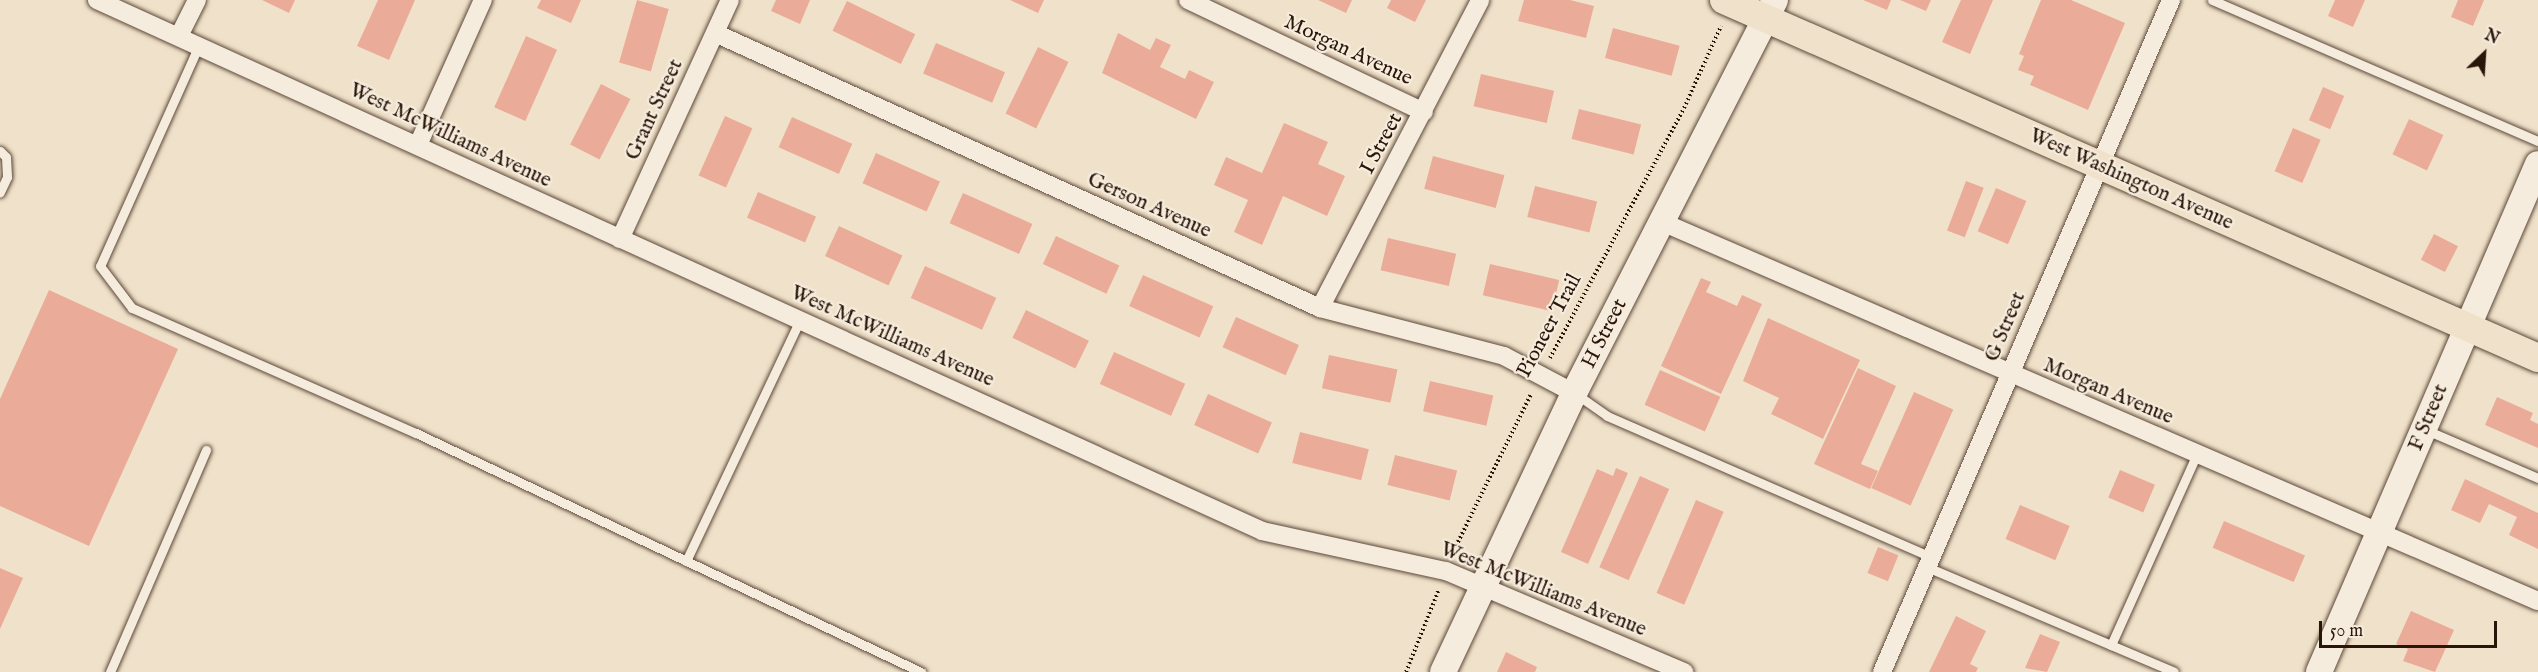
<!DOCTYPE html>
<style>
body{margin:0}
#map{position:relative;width:2538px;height:672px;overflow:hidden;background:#f0e2ca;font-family:"IM FELL English",serif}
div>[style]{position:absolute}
.building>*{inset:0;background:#eaac98;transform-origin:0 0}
.path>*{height:4px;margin-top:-2px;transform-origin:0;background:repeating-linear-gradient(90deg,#2a1509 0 1.5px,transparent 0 4.5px)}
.roads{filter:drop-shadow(0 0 2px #5c4839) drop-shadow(0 0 2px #5c4839)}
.lane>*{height:9px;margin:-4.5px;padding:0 4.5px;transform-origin:4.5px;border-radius:4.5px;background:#f5ecdd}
.street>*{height:18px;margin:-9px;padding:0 9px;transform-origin:9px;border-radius:9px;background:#f5ecdd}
.secondary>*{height:26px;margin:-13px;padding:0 13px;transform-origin:13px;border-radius:13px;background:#f5ecdd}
.primary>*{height:28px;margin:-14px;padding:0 14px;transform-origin:14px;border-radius:14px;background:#f0e2ca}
span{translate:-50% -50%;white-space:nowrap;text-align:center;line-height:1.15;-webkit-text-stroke:4.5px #f5ecdd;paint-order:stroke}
.street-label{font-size:21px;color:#2a1509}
.north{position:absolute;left:2454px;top:24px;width:60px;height:60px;-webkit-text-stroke:4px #f5ecdd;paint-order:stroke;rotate:25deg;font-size:16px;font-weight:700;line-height:24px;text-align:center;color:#2a1509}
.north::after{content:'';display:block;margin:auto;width:21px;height:27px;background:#2a1509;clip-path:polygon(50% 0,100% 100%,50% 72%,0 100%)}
.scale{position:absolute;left:2319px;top:621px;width:178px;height:27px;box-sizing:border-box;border:3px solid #2a1509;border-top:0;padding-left:8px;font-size:18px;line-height:21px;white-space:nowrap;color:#2a1509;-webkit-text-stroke:4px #f5ecdd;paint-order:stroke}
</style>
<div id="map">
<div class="building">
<div style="clip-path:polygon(262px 0,295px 0,289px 13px)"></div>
<div style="clip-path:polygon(378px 0,415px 0,389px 60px,357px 46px)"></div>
<div style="clip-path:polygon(541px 0,581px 0,571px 23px,537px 8px)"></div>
<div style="left:637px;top:0;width:33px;height:65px;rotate:16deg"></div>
<div style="clip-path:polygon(776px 0,810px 0,800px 24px,771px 11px)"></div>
<div style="clip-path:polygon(1010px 0,1044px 0,1038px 13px)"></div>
<div style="clip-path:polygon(1318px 0,1352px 0,1346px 13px)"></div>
<div style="clip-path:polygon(1391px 0,1426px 0,1415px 22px,1387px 8px)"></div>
<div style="clip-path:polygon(1524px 0,1570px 0,1594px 6px,1586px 38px,1518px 21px)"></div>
<div style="clip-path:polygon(1863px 0,1891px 0,1887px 10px)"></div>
<div style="clip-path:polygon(1900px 0,1931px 0,1926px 11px)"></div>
<div style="clip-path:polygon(1961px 0,1993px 0,1970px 54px,1942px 42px)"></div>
<div style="clip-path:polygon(2041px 0,2071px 0,2125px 23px,2088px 110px,2030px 85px,2034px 76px,2018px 70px,2024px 56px,2019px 54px)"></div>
<div style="clip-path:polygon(2335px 0,2365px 0,2353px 27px,2328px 16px)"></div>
<div style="clip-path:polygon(2458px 0,2484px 0,2473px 26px,2451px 17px)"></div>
<div style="left:847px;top:1px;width:76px;height:33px;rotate:26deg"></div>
<div style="left:1613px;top:28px;width:69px;height:31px;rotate:15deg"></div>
<div style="clip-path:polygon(1118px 33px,1150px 50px,1156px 38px,1171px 45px,1160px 67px,1185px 79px,1189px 70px,1214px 82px,1196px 119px,1102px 73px)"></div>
<div style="left:526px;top:36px;width:34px;height:78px;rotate:24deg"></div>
<div style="left:936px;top:43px;width:75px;height:33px;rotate:23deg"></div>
<div style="left:1038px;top:47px;width:34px;height:74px;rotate:26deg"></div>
<div style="left:1481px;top:74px;width:75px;height:33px;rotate:13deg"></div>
<div style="left:601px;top:84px;width:33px;height:68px;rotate:27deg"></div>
<div style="left:2323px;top:87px;width:23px;height:36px;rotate:23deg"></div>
<div style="left:1579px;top:109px;width:64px;height:31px;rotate:14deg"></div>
<div style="left:725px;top:116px;width:30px;height:65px;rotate:24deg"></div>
<div style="left:792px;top:117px;width:66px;height:33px;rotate:24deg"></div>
<div style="left:2409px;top:119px;width:38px;height:39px;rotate:25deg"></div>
<div style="clip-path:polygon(1284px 123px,1328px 142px,1318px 164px,1345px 176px,1327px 216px,1283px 196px,1262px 245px,1234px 232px,1248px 200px,1214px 185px,1226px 157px,1262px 173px)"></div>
<div style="left:2293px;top:128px;width:30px;height:47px;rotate:23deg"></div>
<div style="left:876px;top:153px;width:70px;height:33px;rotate:24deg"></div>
<div style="left:1433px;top:156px;width:74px;height:34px;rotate:15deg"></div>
<div style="left:1966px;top:181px;width:19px;height:53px;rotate:21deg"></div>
<div style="left:1535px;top:186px;width:64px;height:32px;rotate:14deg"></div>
<div style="left:1996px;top:188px;width:33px;height:47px;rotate:23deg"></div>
<div style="left:758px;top:192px;width:63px;height:28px;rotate:23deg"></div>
<div style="left:963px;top:193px;width:76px;height:33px;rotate:24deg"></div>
<div style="left:839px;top:226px;width:70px;height:33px;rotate:25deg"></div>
<div style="left:2434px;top:234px;width:27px;height:29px;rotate:27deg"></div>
<div style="left:1056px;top:236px;width:70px;height:31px;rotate:25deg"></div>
<div style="left:1388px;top:238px;width:70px;height:33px;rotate:13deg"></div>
<div style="left:1490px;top:264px;width:71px;height:32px;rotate:13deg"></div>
<div style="left:925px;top:266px;width:78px;height:35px;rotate:24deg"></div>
<div style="left:1143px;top:275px;width:77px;height:34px;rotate:24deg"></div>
<div style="clip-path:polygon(1701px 278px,1711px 282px,1706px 292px,1737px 306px,1742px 295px,1762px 304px,1721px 394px,1661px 366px)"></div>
<div style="clip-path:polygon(49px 290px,178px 349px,89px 546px,0 506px,0 399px)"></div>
<div style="left:1026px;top:310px;width:70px;height:31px;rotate:26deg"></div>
<div style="left:1236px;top:317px;width:69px;height:33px;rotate:24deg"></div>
<div style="clip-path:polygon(1768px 318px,1860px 360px,1823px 439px,1771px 414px,1779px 398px,1743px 381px)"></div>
<div style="left:1114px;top:352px;width:78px;height:35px;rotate:24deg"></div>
<div style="left:1329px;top:355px;width:70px;height:34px;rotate:12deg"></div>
<div style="clip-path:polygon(1858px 368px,1896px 386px,1861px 464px,1878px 471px,1870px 489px,1814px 464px)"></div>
<div style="left:1660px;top:370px;width:66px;height:38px;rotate:24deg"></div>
<div style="left:1430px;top:381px;width:65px;height:31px;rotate:13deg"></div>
<div style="left:1914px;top:392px;width:43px;height:105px;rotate:24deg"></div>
<div style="left:1208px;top:394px;width:70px;height:34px;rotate:24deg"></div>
<div style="clip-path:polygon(2497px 397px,2533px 413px,2530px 420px,2538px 424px,2538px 448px,2485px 425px)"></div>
<div style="left:1300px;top:432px;width:71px;height:32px;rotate:14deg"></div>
<div style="left:1395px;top:455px;width:64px;height:31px;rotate:14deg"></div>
<div style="clip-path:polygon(1616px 468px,1628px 473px,1588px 564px,1561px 552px,1597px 469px,1613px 476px)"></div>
<div style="left:2120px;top:470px;width:38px;height:30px;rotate:23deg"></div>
<div style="left:1640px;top:476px;width:32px;height:100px;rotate:24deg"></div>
<div style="clip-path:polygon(2465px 479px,2538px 513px,2538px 549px,2509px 535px,2517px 517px,2489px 504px,2480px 523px,2451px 510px)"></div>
<div style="left:1696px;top:500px;width:30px;height:101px;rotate:23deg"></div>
<div style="left:2020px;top:505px;width:54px;height:37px;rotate:23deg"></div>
<div style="left:2224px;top:521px;width:88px;height:29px;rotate:23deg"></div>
<div style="left:1878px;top:547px;width:22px;height:28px;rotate:22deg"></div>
<div style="clip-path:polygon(0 568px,23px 578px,0 629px)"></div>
<div style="clip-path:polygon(2411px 611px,2454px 630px,2435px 672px,2403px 661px,2408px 649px,2396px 644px)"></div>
<div style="clip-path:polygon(1956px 616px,1986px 631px,1970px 664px,1978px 668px,1976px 672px,1929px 672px)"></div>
<div style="clip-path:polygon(2040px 634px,2060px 642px,2047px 672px,2025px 668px)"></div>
<div style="clip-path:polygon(1506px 652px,1537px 667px,1535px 672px,1497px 672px)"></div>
</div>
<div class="path">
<div style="left:1550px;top:358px;width:284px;rotate:-61.8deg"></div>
<div style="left:1684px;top:108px;width:90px;rotate:-65.7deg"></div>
<div style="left:1452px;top:554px;width:178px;rotate:-63.7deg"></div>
<div style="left:1406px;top:672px;width:89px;rotate:-68.3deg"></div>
</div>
<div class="roads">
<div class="lane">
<div style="left:2212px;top:0;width:355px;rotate:23.4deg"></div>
<div style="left:199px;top:45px;width:242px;rotate:114.1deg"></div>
<div style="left:100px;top:266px;width:53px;rotate:52.7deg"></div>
<div style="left:132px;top:308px;width:310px;rotate:23.8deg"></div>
<div style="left:416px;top:433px;width:559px;rotate:25.33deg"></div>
<div style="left:0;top:151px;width:8px;rotate:45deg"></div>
<div style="left:6px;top:157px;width:20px;rotate:87deg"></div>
<div style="left:7px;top:177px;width:17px;rotate:115deg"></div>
<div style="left:1576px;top:394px;width:38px;rotate:35deg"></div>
<div style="left:1607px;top:416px;width:353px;rotate:23.5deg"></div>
<div style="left:2426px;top:430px;width:122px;rotate:23.2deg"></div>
<div style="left:686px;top:561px;width:267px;rotate:-64.7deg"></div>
<div style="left:1927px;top:567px;width:268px;rotate:23deg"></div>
<div style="left:2111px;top:645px;width:209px;rotate:-65.8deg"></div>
<div style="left:110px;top:672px;width:242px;rotate:-66.6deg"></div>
</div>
<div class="street">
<div style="left:97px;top:0;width:1280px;rotate:24.5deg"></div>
<div style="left:1262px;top:531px;width:188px;rotate:12.3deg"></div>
<div style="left:1446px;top:571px;width:259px;rotate:23deg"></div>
<div style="left:1188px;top:0;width:261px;rotate:25.4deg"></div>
<div style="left:715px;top:33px;width:665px;rotate:24.44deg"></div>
<div style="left:1320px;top:308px;width:190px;rotate:14.6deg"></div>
<div style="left:1504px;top:356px;width:79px;rotate:27.9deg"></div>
<div style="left:179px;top:36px;width:40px;rotate:-63.4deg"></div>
<div style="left:418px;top:145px;width:159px;rotate:-65.9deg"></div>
<div style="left:1662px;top:222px;width:954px;rotate:23.4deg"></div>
<div style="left:620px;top:239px;width:263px;rotate:-65.3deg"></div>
<div style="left:1320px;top:308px;width:347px;rotate:-62.5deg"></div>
<div style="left:1882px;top:672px;width:732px;rotate:-66.73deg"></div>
</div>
<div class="secondary">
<div style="left:1443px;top:672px;width:308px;rotate:-64.8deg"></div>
<div style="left:1574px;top:393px;width:441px;rotate:-62.9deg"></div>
<div style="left:2319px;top:672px;width:553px;rotate:-66.68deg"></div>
</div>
<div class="primary">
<div style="left:1724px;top:0;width:889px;rotate:23.74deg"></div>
</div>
</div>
<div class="street-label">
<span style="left:1348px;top:51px;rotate:25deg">Morgan Avenue</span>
<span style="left:655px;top:110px;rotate:-65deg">Grant Street</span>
<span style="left:450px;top:136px;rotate:25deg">West McWilliams Avenue</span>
<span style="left:1382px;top:144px;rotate:-62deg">I Street</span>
<span style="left:2131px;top:180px;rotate:24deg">West Washington Avenue</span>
<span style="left:1149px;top:206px;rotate:24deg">Gerson Avenue</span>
<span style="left:1550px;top:326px;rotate:-62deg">Pioneer Trail</span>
<span style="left:2006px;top:327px;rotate:-67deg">G Street</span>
<span style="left:1605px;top:334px;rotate:-63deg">H Street</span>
<span style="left:892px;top:337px;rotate:24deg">West McWilliams Avenue</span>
<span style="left:2108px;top:392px;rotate:23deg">Morgan Avenue</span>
<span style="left:2429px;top:418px;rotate:-67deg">F Street</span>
<span style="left:1543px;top:590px;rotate:22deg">West McWilliams Avenue</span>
</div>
<div class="north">N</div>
<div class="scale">50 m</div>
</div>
